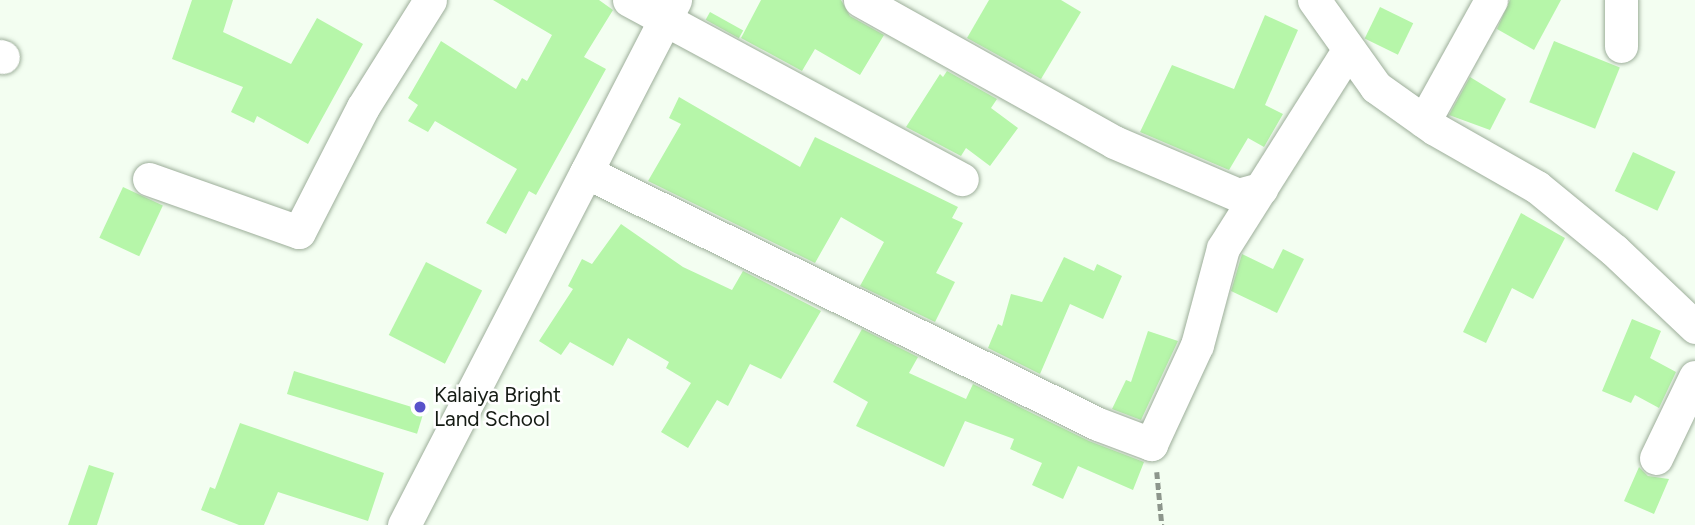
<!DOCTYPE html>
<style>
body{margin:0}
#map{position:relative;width:1695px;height:525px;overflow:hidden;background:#f3fef1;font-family:Figtree,sans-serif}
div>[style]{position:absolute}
.building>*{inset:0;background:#b6f6a9;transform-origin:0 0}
.path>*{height:4.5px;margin-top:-2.25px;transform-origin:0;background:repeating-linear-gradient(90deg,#8d968c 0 7px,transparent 0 10.5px)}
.roads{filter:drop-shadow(0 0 2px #9dae9a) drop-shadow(0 0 2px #9dae9a)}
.minor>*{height:33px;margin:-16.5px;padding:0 16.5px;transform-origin:16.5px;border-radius:16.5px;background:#fff}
.dots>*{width:19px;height:19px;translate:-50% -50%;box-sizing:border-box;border:4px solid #fff;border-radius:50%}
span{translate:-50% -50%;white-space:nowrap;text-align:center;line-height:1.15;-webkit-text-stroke:5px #fff;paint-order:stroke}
.poi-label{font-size:21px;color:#151b14}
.left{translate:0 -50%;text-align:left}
</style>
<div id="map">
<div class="building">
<div style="clip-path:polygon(192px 0,233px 0,223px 32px,291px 64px,317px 18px,363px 44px,308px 144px,257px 116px,254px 123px,231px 112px,243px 87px,172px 59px)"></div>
<div style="clip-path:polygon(493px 0,599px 0,613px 10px,584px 57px,606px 69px,536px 195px,529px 191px,506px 234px,486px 223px,517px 169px,435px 121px,428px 132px,408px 121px,418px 105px,408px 98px,441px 41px,516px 89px,522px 78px,527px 81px,552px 35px)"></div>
<div style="clip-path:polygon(761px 0,841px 0,850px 16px,884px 35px,860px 75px,815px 49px,802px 71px,741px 38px)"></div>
<div style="clip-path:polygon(989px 0,1061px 0,1081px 12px,1041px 79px,967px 38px)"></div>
<div style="clip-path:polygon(1510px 0,1561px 0,1534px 50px,1497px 29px)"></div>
<div style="left:1380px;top:7px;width:37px;height:35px;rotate:26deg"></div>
<div style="left:710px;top:12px;width:38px;height:9px;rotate:29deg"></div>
<div style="clip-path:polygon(1265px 15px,1298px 30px,1265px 105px,1283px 114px,1264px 147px,1248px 138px,1229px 170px,1140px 132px,1172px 65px,1234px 89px)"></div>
<div style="left:1554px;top:41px;width:71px;height:66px;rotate:22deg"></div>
<div style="clip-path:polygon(947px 71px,997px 99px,991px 108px,1018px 128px,990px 166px,966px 148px,961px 156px,906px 127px,940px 74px,943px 77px)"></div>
<div style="clip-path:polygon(1470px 77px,1506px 99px,1490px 130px,1449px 115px)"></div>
<div style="clip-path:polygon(679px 97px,800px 167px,815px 137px,958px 207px,952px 218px,963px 223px,936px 273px,955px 282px,935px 322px,860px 286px,884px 242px,841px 217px,815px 263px,648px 181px,681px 124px,669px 118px)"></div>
<div style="left:1633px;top:152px;width:47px;height:43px;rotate:25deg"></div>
<div style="left:123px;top:187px;width:44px;height:56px;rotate:25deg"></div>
<div style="clip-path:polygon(1521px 213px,1565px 238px,1533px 299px,1512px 288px,1486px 343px,1463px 332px)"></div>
<div style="clip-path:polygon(621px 224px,683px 267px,732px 290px,743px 271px,821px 311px,781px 379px,750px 364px,728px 406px,717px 400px,688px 448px,661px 432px,691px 383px,666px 368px,669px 362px,628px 338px,613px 366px,570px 342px,561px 355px,539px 341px,573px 289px,568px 286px,582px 259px,592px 264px)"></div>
<div style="clip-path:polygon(1283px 249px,1304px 259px,1277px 313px,1231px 291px,1242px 254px,1273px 269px)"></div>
<div style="clip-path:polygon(1064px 257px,1094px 271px,1097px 264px,1122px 276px,1103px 319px,1070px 304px,1040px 374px,988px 348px,998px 324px,1002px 326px,1011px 294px,1042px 302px)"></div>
<div style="left:426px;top:262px;width:63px;height:82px;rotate:27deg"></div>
<div style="clip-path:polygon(1632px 319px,1661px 331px,1650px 358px,1676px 372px,1659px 408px,1635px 395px,1631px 403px,1602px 391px)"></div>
<div style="clip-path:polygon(862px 329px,918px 357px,909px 373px,966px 399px,973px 384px,1089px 441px,1144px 462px,1133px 490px,1078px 466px,1063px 499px,1032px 485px,1042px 463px,1010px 449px,1014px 439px,965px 421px,944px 467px,856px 426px,868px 402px,833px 382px)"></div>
<div style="clip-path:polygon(1148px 331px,1178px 341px,1141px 420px,1112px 409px,1126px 380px,1131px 382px)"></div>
<div style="left:294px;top:371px;width:136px;height:24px;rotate:17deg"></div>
<div style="clip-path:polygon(240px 423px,384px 473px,368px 521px,278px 492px,264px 525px,239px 525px,201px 510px,210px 487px,215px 489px)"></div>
<div style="clip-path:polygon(89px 465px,114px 473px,97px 525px,68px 525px)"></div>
<div style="clip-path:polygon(1639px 467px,1648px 476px,1669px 479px,1654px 514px,1624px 501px)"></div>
</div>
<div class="path">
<div style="left:1157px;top:472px;width:53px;rotate:84.6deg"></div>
</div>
<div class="roads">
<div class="minor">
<div style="left:629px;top:0;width:378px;rotate:28.3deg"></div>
<div style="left:860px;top:0;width:291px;rotate:29.2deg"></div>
<div style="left:1114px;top:142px;width:135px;rotate:23.1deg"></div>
<div style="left:1238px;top:195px;width:24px;rotate:-15deg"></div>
<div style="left:1314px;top:0;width:107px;rotate:54.5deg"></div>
<div style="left:1376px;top:87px;width:72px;rotate:35.4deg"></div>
<div style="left:1435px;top:129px;width:117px;rotate:29.6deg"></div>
<div style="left:1537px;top:187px;width:99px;rotate:39.3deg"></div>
<div style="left:1614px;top:250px;width:112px;rotate:43.5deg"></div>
<div style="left:1621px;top:0;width:46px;rotate:90deg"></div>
<div style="left:0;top:56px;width:3px;rotate:18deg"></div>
<div style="left:1424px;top:121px;width:138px;rotate:-61deg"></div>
<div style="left:586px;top:172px;width:571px;rotate:26.21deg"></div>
<div style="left:1098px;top:424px;width:57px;rotate:20.7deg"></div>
<div style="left:1151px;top:444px;width:109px;rotate:-65.1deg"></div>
<div style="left:1197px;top:345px;width:100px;rotate:-75deg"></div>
<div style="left:1223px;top:248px;width:232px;rotate:-57.7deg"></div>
<div style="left:149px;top:179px;width:159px;rotate:19.5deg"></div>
<div style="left:299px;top:232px;width:140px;rotate:-62.9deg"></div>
<div style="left:363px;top:107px;width:126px;rotate:-57.9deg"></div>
<div style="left:1656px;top:458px;width:90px;rotate:-64.3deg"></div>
<div style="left:404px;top:525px;width:591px;rotate:-62.7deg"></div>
</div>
</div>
<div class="dots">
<div style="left:420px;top:407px;background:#5952ca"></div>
</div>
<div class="poi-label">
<span class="left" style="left:434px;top:407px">Kalaiya Bright<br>Land School</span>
</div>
</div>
